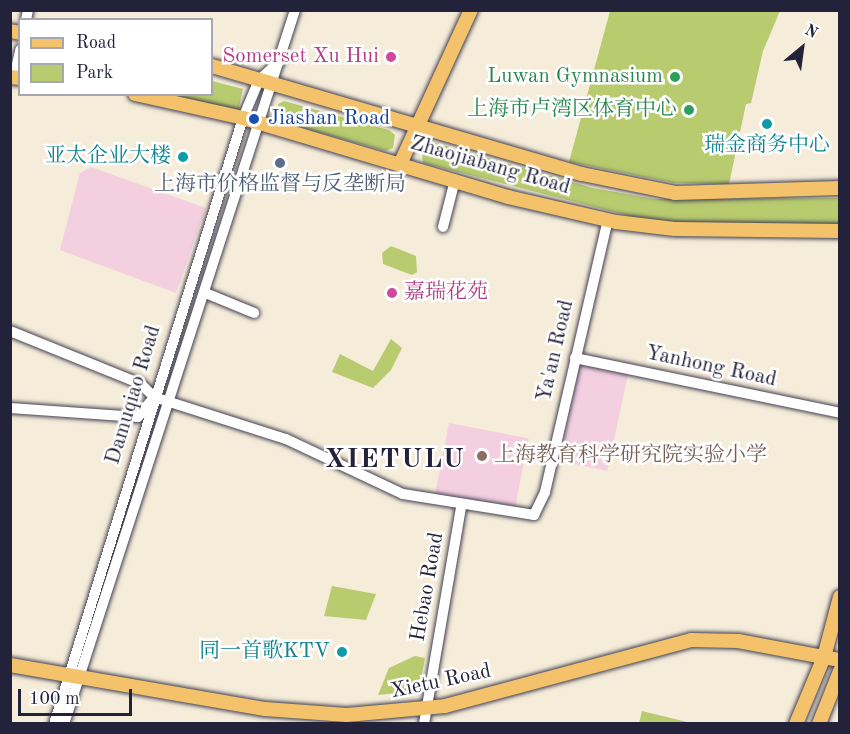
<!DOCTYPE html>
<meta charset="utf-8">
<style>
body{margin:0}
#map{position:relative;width:850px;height:734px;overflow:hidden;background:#f5ecd9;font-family:"Old Standard TT","Noto Serif SC",serif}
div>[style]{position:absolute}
.built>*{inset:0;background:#f3cfe0;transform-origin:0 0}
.green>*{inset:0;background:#b8cb6f}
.roads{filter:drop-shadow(0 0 2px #424053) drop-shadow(0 0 2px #424053)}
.minor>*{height:10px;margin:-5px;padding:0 5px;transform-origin:5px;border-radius:5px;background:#fff}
.major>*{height:14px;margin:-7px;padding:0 7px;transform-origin:7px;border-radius:7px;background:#f3c26a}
.dots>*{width:16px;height:16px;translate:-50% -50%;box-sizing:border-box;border:3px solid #fff;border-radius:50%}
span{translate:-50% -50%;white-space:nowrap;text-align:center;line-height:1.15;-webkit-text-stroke:5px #fff;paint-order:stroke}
.hotel-label{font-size:21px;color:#b23c85}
.right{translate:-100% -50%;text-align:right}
.left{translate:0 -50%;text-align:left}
.leisure-label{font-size:21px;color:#27864d}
.transit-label{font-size:21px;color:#164399}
.culture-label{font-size:21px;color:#0d838f}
.street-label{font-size:21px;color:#22223b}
.service-label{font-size:21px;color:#4e5e75}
.education-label{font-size:21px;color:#785e54}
.district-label{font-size:27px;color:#22223b;font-weight:700;letter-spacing:1.5px}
.frame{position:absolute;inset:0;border:12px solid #22223b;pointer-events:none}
.legend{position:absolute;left:18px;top:18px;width:195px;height:78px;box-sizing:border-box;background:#fff;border:2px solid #a7a7b1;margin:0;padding:8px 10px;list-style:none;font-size:18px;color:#22223b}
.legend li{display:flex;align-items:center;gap:12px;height:30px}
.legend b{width:30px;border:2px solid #a7a7b1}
.north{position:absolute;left:772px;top:18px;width:60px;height:60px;-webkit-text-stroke:4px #fff;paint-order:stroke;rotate:29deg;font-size:16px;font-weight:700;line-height:24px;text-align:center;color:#22223b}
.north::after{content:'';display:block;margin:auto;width:21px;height:27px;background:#22223b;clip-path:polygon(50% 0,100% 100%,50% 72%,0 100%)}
.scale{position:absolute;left:18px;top:689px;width:114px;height:27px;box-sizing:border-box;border:3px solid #22223b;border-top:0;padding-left:8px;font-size:18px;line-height:21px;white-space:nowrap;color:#22223b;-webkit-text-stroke:4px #fff;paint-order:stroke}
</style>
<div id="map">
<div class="built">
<div style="clip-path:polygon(91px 167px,206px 208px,176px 293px,60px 250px,80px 173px)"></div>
<div style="left:580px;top:364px;width:49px;height:99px;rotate:12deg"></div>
<div style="left:449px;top:423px;width:81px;height:76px;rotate:11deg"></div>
</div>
<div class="green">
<div style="clip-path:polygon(610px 11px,780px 11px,763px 51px,751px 103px,746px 104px,729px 184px,674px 183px,569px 162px)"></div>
<div style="clip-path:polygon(212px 81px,243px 89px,238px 111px,167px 95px,212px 94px)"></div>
<div style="clip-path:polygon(284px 101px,389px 130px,395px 135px,393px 148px,386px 151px,278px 121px,278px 104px)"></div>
<div style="clip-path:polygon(432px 142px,593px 188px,655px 199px,839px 198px,839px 225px,665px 225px,423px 163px,421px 146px)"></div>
<div style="clip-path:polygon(391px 246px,416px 256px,417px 272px,412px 275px,383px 264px,382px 253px)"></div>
<div style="clip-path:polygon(391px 339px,402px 348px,391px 370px,373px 388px,332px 372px,340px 354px,373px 371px)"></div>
<div style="clip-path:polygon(332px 586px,376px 594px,366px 620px,324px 616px)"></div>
<div style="clip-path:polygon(415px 656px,425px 658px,421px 679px,406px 692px,378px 695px,389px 668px)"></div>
<div style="clip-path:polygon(642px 711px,691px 723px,639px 723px)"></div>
</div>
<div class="roads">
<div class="minor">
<div style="left:26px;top:20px;width:10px;rotate:-79deg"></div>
<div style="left:14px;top:77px;width:28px;rotate:-77deg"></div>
<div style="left:443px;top:227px;width:49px;rotate:-75.7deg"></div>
<div style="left:208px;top:294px;width:50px;rotate:22.4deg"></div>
<div style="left:10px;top:331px;width:141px;rotate:22deg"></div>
<div style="left:141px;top:384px;width:18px;rotate:45deg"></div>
<div style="left:154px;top:397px;width:139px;rotate:17.7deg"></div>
<div style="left:286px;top:439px;width:129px;rotate:25.2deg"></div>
<div style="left:403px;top:494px;width:133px;rotate:9.1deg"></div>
<div style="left:534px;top:515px;width:25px;rotate:-64deg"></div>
<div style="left:545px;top:492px;width:279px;rotate:-77deg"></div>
<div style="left:575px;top:358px;width:271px;rotate:11.7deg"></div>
<div style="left:10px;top:408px;width:128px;rotate:4deg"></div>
<div style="left:138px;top:417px;width:19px;rotate:-51deg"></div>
<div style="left:54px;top:724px;width:635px;rotate:-72.68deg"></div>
<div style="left:243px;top:118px;width:41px;rotate:-67.2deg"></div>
<div style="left:259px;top:80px;width:28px;rotate:-42deg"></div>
<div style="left:64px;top:724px;width:750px;rotate:-72.07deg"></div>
<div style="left:424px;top:724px;width:220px;rotate:-80.3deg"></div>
</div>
<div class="major">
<div style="left:10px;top:31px;width:10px;rotate:11deg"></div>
<div style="left:212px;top:66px;width:385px;rotate:16.3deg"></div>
<div style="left:582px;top:174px;width:95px;rotate:11.5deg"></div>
<div style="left:675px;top:193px;width:165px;rotate:-1.7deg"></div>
<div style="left:10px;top:77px;width:10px;rotate:6deg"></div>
<div style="left:135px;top:94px;width:111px;rotate:12.5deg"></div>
<div style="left:243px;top:118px;width:277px;rotate:16.6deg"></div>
<div style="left:508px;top:197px;width:111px;rotate:13deg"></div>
<div style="left:616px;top:222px;width:59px;rotate:6.8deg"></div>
<div style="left:675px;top:229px;width:165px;rotate:0.7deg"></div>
<div style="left:401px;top:162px;width:167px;rotate:-65.3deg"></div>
<div style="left:10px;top:665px;width:259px;rotate:9.8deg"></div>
<div style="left:265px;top:709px;width:82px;rotate:4.2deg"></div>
<div style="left:347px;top:715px;width:98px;rotate:-5.2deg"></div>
<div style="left:445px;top:706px;width:255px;rotate:-15deg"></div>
<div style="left:691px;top:640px;width:47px;rotate:1.2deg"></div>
<div style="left:738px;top:641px;width:104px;rotate:10.6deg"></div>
<div style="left:796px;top:724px;width:73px;rotate:-67.3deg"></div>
<div style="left:824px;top:657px;width:62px;rotate:-75.1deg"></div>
<div style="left:819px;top:724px;width:57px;rotate:-68.4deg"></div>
</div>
</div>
<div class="dots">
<div style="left:391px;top:57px;background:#d1479c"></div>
<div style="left:675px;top:77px;background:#2e9e5b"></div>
<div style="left:689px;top:110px;background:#2e9e5b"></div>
<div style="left:254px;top:119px;background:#1a4fb4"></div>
<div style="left:767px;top:124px;background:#0f9aa8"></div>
<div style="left:183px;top:157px;background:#0f9aa8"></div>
<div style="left:280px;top:163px;background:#5c6f8a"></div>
<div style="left:392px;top:293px;background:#d1479c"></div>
<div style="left:482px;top:456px;background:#8d6e63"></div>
<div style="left:342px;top:652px;background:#0f9aa8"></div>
</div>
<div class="hotel-label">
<span class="right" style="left:379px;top:57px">Somerset Xu Hui</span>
<span class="left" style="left:404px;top:293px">嘉瑞花苑</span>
</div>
<div class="leisure-label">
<span class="right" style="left:663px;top:77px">Luwan Gymnasium</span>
<span class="right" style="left:677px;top:110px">上海市卢湾区体育中心</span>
</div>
<div class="transit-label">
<span class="left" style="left:268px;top:119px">Jiashan Road</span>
</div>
<div class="culture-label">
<span style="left:767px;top:146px">瑞金商务中心</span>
<span class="right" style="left:171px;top:157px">亚太企业大楼</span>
<span class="right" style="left:330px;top:652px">同一首歌KTV</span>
</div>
<div class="street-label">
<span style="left:490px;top:166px;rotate:16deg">Zhaojiabang Road</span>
<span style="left:556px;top:351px;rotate:-77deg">Ya'an Road</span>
<span style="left:711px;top:367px;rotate:12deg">Yanhong Road</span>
<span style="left:134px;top:395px;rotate:-73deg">Damuqiao Road</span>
<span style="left:428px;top:587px;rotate:-80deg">Hebao Road</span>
<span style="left:441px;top:682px;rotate:-12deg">Xietu Road</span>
</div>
<div class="service-label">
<span style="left:280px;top:185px">上海市价格监督与反垄断局</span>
</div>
<div class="education-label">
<span class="left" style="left:494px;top:456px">上海教育科学研究院实验小学</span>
</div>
<div class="district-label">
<span style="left:395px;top:460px">XIETULU</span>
</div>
<div class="frame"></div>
<ul class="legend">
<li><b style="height:8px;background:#f3c26a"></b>Road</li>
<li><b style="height:16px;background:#b8cb6f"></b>Park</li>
</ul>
<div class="north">N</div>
<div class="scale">100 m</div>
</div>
